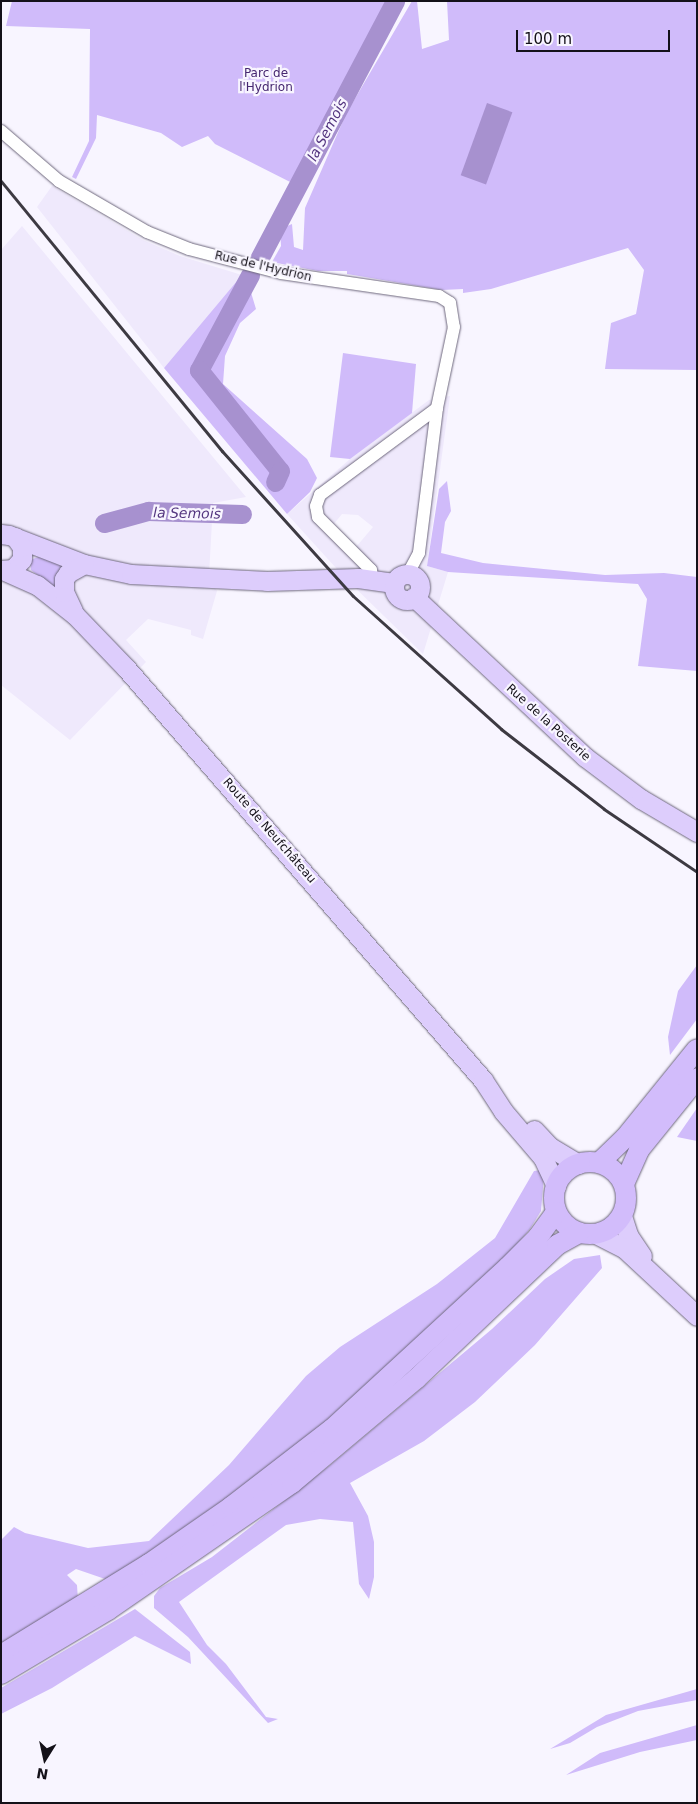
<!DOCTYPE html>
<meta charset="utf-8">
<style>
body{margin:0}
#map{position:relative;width:698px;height:1804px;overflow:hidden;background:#f8f5ff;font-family:"DejaVu Sans",sans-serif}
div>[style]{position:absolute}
.built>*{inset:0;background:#efe9fc}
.green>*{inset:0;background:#d0bbfa}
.water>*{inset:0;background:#a791cf;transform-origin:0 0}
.river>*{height:19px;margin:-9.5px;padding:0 9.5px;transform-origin:9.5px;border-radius:9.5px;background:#a791cf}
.roads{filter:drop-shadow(0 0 1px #6e687d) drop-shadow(0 0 1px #6e687d)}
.minor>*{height:12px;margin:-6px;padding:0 6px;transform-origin:6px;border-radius:6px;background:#fff}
.primary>*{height:19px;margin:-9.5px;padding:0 9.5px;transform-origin:9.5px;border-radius:9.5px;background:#ddcdfc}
.primary>.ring{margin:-9.5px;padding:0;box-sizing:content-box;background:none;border:19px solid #ddcdfc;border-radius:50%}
.trunk>*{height:20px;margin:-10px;padding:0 10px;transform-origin:10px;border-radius:10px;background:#d2bcfb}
.trunk>.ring{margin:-10px;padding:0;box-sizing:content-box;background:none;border:20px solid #d2bcfb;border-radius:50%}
.rail>*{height:3px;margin:-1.5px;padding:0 1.5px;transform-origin:1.5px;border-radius:1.5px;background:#3d3a42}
span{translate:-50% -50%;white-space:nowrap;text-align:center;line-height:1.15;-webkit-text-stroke:4.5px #f8f5ff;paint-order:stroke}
.park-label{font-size:12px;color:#462770}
.street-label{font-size:12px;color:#141119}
.water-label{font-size:14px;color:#53357f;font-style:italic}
.frame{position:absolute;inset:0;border:2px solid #141119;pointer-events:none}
.north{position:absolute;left:20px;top:1734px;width:50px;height:50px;-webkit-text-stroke:4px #f8f5ff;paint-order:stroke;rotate:190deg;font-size:14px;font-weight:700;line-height:20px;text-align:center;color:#141119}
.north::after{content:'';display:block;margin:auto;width:18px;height:22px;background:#141119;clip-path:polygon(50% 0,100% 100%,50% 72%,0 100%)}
.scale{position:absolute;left:516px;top:30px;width:154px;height:22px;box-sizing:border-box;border:2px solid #141119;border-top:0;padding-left:6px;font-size:15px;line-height:18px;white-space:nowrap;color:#141119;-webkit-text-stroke:4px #f8f5ff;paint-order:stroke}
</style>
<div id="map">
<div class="built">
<div style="clip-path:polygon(52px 186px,143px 240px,180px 256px,242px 275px,164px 368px,37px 207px)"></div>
<div style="clip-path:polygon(22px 226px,246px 497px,213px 503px,209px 576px,217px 591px,203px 639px,191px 635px,191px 630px,148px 619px,126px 640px,146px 662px,70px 740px,1px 685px,1px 250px)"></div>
<div style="clip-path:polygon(evenodd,450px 396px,427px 566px,448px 572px,423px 654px,346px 579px,287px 514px,350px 459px,429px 400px,450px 396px,342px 514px,358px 515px,373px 527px,356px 547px,333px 525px,342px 514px)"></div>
</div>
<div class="green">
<div style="clip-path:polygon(12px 1px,399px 1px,304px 189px,215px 144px,208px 136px,182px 147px,161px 133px,97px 115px,96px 138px,76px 179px,72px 177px,89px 141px,90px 29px,6px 26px)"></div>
<div style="clip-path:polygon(412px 1px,417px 1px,422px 49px,449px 40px,447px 1px,697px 1px,697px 370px,605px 369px,611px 323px,636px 314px,644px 270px,628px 248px,491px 289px,463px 293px,463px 289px,442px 290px,347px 274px,347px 271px,318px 271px,272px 262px,281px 246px,280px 229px,292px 224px,294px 247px,303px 250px,305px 208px,346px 114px)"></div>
<div style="clip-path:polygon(242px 275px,246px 276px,256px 309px,240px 323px,225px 356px,223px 384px,307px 459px,317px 478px,310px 492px,287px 514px,164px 368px)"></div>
<div style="clip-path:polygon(343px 353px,416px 364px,412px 413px,350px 459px,330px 457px)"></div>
<div style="clip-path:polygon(447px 481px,451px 511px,445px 522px,441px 553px,483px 563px,605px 575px,664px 573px,697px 577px,697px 671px,638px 666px,647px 599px,638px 584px,448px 572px,427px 566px,439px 489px)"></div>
<div style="clip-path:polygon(41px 556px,64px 564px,55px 578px,56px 589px,31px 570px,30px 560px)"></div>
<div style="clip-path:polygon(697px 965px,697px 1019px,670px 1055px,668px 1037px,678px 991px)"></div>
<div style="clip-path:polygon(697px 1108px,697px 1141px,677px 1137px)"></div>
<div style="clip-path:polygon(541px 1170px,544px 1175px,541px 1211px,530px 1229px,495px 1270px,340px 1413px,177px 1537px,108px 1580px,76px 1569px,67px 1575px,77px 1585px,78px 1601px,1px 1645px,1px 1540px,14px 1527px,25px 1533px,88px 1548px,149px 1541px,229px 1465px,306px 1376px,340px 1347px,437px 1284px,495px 1238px,534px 1171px)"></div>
<div style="clip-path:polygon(600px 1255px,602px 1268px,535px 1345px,475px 1402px,424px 1441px,350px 1483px,368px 1516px,374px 1542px,374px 1577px,369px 1599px,359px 1584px,353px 1522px,320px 1519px,286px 1525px,179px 1602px,207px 1645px,226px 1664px,266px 1717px,278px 1719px,268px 1723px,188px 1637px,154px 1608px,154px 1596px,160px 1588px,212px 1557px,329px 1466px,492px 1329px,545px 1279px,574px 1259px)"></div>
<div style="clip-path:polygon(135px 1609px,190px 1652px,191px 1664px,135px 1636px,52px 1688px,1px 1714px,1px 1688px)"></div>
<div style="clip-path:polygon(697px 1689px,697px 1700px,638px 1711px,597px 1727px,570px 1743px,550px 1749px,606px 1715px)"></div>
<div style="clip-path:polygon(697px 1725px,697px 1740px,640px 1752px,566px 1775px,600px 1753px)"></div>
</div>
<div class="water">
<div style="left:487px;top:103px;width:27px;height:77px;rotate:20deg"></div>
</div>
<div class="river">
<div style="left:259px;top:259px;width:292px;rotate:-62.2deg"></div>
<div style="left:250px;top:275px;width:108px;rotate:118.2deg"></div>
<div style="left:199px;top:370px;width:129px;rotate:51.3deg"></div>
<div style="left:280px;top:471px;width:12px;rotate:114deg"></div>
<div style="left:104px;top:523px;width:46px;rotate:-15.3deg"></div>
<div style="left:148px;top:511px;width:94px;rotate:1.8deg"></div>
</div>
<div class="roads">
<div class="minor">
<div style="left:1px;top:131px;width:77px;rotate:40.8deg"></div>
<div style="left:59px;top:181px;width:102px;rotate:30.1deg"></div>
<div style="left:147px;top:232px;width:45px;rotate:22deg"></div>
<div style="left:189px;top:249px;width:95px;rotate:14.6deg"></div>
<div style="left:281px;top:273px;width:160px;rotate:8.3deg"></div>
<div style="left:439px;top:296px;width:13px;rotate:32deg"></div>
<div style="left:450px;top:303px;width:24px;rotate:81deg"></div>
<div style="left:454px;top:327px;width:83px;rotate:101.9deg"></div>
<div style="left:437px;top:408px;width:146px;rotate:97.1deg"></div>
<div style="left:419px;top:553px;width:24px;rotate:118deg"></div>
<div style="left:372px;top:579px;width:9px;rotate:-96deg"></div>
<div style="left:371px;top:570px;width:75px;rotate:-135deg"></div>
<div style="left:318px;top:517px;width:11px;rotate:-100deg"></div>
<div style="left:316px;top:506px;width:12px;rotate:-70deg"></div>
<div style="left:320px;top:495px;width:146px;rotate:-36.6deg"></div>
</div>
<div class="primary">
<div style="left:1px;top:534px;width:8px;rotate:7deg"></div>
<div style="left:9px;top:535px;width:80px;rotate:21.1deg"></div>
<div style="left:84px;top:564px;width:48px;rotate:12deg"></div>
<div style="left:131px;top:574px;width:136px;rotate:2.9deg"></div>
<div style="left:267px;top:581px;width:91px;rotate:-1.9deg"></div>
<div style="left:358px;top:578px;width:36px;rotate:8deg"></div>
<div style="left:1px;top:570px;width:12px;rotate:-5deg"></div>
<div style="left:13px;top:569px;width:13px;rotate:-48deg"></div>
<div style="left:22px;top:559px;width:12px;rotate:-90deg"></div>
<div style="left:22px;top:547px;width:12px;rotate:-125deg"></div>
<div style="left:5px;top:571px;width:35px;rotate:24deg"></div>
<div style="left:37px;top:585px;width:48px;rotate:38.3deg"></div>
<div style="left:75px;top:615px;width:74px;rotate:46.1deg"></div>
<div style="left:126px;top:668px;width:545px;rotate:49.09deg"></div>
<div style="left:483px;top:1080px;width:37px;rotate:57deg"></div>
<div style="left:503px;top:1111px;width:62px;rotate:49.6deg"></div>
<div style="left:543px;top:1158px;width:31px;rotate:65deg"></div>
<div class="ring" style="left:394px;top:574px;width:7px;height:7px"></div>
<div style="left:414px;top:597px;width:234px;rotate:43.1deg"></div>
<div style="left:585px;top:757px;width:70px;rotate:36.9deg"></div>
<div style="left:641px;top:799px;width:65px;rotate:30.5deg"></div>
<div style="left:73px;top:611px;width:21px;rotate:-115deg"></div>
<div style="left:64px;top:592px;width:13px;rotate:-90deg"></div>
<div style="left:64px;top:579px;width:7px;rotate:-56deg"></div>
<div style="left:68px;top:573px;width:18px;rotate:-29deg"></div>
<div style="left:534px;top:1130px;width:23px;rotate:47deg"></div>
<div style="left:550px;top:1147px;width:33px;rotate:31deg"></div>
<div style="left:622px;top:1216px;width:20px;rotate:72deg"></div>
<div style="left:628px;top:1235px;width:25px;rotate:56deg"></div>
<div style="left:596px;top:1234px;width:33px;rotate:27deg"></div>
<div style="left:625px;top:1249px;width:98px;rotate:42.9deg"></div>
</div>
<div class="trunk">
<div class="ring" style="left:554px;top:1162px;width:52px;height:52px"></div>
<div style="left:599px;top:1163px;width:36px;rotate:-44deg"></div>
<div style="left:625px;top:1138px;width:114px;rotate:-51deg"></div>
<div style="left:624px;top:1184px;width:37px;rotate:-66deg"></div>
<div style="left:639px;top:1150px;width:92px;rotate:-51.1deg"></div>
<div style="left:1px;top:1655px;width:174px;rotate:-31.6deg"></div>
<div style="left:149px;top:1564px;width:100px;rotate:-34.8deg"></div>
<div style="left:231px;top:1507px;width:128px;rotate:-37.7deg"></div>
<div style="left:332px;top:1429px;width:239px;rotate:-42.6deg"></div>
<div style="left:508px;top:1267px;width:42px;rotate:-45deg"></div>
<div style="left:538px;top:1237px;width:31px;rotate:-54deg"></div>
<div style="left:1px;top:1674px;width:125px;rotate:-30.9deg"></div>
<div style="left:108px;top:1610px;width:224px;rotate:-34.6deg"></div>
<div style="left:292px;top:1483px;width:162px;rotate:-40deg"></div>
<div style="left:416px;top:1379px;width:195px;rotate:-43.5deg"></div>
<div style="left:557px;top:1245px;width:25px;rotate:-29deg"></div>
</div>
</div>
<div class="rail">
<div style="left:1px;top:181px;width:349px;rotate:50.7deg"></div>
<div style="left:222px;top:451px;width:195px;rotate:47.9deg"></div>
<div style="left:353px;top:596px;width:199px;rotate:41.9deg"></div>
<div style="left:501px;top:729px;width:130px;rotate:37.8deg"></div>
<div style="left:604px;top:809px;width:112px;rotate:34.1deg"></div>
</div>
<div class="park-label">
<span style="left:266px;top:81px">Parc de<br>l'Hydrion</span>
</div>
<div class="street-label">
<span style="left:263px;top:267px;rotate:13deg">Rue de l'Hydrion</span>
<span style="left:548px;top:723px;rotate:42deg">Rue de la Posterie</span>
<span style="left:269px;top:831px;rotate:49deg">Route de Neufchâteau</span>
</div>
<div class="water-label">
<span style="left:327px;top:130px;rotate:-62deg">la Semois</span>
<span style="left:187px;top:513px;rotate:1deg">la Semois</span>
</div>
<div class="frame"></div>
<div class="north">N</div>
<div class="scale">100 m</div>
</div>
